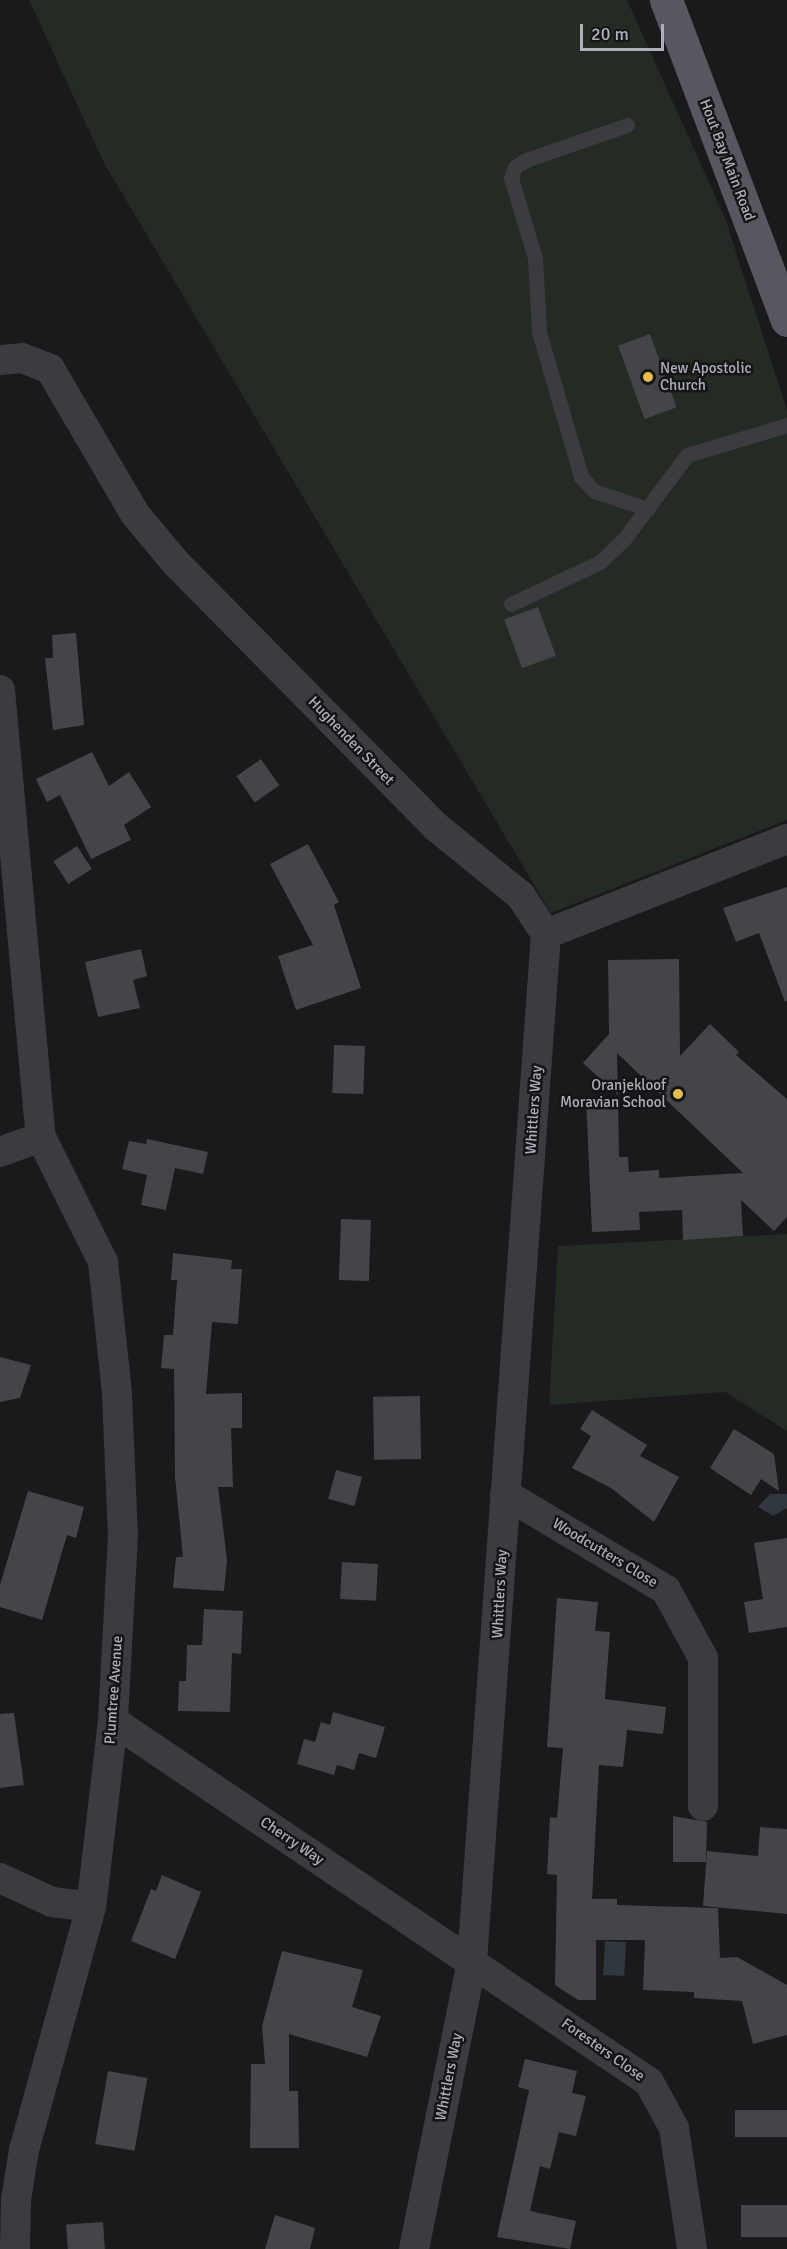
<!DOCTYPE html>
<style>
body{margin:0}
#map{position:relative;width:787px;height:2249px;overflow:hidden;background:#1a191b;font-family:Signika,sans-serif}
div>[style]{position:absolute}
.green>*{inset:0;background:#242b25}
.water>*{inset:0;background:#30373f;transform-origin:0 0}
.building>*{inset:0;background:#444548;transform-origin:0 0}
.lane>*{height:15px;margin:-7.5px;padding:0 7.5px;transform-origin:7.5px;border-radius:7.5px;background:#3b3b40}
.street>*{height:30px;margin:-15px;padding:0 15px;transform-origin:15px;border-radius:15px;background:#3b3b40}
.primary>*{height:33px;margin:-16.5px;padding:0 16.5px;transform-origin:16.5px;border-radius:16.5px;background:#57585f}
.dots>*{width:16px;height:16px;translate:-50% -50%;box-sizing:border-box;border:3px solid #151416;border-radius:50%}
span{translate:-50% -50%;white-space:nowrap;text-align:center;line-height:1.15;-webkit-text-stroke:5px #151416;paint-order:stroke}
.street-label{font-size:15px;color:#adb0ba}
.poi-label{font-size:15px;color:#adb0ba}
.left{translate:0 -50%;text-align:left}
.right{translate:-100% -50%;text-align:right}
.scale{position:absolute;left:580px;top:24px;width:84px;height:27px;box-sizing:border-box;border:3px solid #adb0ba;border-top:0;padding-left:8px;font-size:18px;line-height:21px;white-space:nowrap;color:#adb0ba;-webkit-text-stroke:4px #151416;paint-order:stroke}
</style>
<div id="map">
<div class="green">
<div style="clip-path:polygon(29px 0,627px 0,725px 218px,787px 410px,787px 820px,551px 913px,104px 163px)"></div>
<div style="clip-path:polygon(787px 1234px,787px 1431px,725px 1392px,549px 1405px,558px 1246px)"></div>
</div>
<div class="water">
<div style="clip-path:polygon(770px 1494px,787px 1494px,787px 1508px,773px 1516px,758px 1507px)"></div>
<div style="left:605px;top:1941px;width:21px;height:34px;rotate:3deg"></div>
</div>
<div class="building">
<div style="left:650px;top:334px;width:78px;height:34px;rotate:70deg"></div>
<div style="left:538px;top:607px;width:52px;height:36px;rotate:70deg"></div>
<div style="clip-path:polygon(76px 633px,84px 725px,53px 730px,45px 658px,53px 658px,52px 635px)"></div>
<div style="clip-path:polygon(92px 752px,109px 786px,129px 772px,151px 807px,124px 825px,131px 840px,91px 859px,60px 795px,47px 802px,36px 779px)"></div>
<div style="left:261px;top:759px;width:32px;height:30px;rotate:55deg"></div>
<div style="clip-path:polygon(308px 844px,339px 902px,334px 905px,361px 988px,296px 1010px,278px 956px,313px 945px,270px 864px)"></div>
<div style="left:77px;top:846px;width:27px;height:28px;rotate:57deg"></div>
<div style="clip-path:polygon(787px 887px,787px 1001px,785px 1002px,759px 933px,736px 942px,723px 908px)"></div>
<div style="clip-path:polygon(141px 949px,147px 976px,133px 980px,140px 1008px,98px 1017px,85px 962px)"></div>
<div style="clip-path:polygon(679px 959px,680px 1056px,710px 1024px,739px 1052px,736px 1055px,787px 1099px,787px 1217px,774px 1231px,741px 1200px,743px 1236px,683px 1240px,682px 1210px,639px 1212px,640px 1230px,592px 1232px,586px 1099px,618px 1098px,619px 1157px,628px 1157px,629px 1172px,659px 1170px,659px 1178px,743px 1173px,617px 1053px,618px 1095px,583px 1063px,609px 1034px,608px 960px)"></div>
<div style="left:334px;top:1045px;width:31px;height:48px;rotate:2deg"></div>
<div style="clip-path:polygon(147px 1139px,208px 1152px,203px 1174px,175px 1168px,166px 1210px,141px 1205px,147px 1175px,122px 1169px,129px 1141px,146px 1144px)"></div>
<div style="left:341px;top:1219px;width:30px;height:61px;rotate:2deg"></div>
<div style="clip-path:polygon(173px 1253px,232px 1260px,231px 1269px,242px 1269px,238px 1324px,212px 1322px,206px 1394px,242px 1393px,242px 1428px,231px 1428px,233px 1487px,218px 1487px,227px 1560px,224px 1591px,173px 1588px,176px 1557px,183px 1557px,175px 1477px,174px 1369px,161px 1368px,164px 1335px,173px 1335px,177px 1280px,171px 1280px)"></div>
<div style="clip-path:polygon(0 1357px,31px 1365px,20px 1398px,0 1402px)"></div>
<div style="left:420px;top:1396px;width:63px;height:47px;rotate:89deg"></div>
<div style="clip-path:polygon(592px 1410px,647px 1445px,640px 1456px,679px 1477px,654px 1522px,611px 1488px,572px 1468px,591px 1436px,580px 1429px)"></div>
<div style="clip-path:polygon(734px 1429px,774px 1454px,779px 1491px,761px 1479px,751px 1495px,710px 1468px)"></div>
<div style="left:336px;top:1470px;width:27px;height:30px;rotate:15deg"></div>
<div style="clip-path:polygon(28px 1491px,84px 1507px,76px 1538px,67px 1535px,42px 1620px,0 1607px,0 1585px)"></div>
<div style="clip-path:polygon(787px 1538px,787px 1627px,749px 1633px,744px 1602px,763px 1599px,754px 1543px)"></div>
<div style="left:342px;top:1562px;width:36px;height:37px;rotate:3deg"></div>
<div style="clip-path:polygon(557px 1598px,598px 1602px,595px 1631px,610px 1632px,605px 1699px,666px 1707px,663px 1734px,627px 1730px,623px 1767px,599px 1765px,592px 1899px,617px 1899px,617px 1905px,718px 1908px,720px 1958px,737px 1957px,787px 1985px,787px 2035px,753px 2044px,742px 2001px,694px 1998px,694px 1992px,643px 1990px,645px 1940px,596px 1940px,596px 2000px,578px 2000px,555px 1985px,557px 1875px,547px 1874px,550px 1817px,557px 1818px,563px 1748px,547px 1747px)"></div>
<div style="clip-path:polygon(204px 1609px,243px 1611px,241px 1654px,232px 1653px,230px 1712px,178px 1711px,179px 1681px,186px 1681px,187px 1645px,202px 1645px)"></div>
<div style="clip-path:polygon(333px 1712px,385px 1727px,376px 1758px,359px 1753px,354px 1770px,337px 1765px,334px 1775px,297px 1764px,304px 1739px,315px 1742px,321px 1722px,330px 1725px)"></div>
<div style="clip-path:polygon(14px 1713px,24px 1785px,0 1788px,0 1714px)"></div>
<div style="clip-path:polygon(673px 1816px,707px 1822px,706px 1862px,673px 1862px)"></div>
<div style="clip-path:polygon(760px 1827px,787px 1829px,787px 1914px,703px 1906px,707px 1851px,758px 1856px)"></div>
<div style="clip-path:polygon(162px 1875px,201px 1892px,175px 1959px,131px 1941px,151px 1889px,156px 1891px)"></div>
<div style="clip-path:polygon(282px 1951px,363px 1970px,352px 2007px,381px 2016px,367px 2057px,289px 2034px,289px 2091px,298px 2091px,299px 2148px,250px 2148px,251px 2064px,265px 2064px,262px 2026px)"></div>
<div style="clip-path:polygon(525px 2059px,577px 2071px,572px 2093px,586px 2096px,576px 2136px,559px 2132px,550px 2169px,540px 2166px,530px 2211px,576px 2221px,570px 2249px,497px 2237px,529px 2090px,518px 2087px)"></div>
<div style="left:108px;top:2071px;width:40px;height:74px;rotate:10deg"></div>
<div style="left:787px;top:2110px;width:27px;height:52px;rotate:90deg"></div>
<div style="left:787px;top:2205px;width:32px;height:46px;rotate:90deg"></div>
<div style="clip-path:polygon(275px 2215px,315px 2228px,310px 2249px,265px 2249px)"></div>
<div style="left:103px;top:2222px;width:27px;height:37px;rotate:86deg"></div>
</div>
<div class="lane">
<div style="left:627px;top:125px;width:107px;rotate:160.9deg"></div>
<div style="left:526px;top:160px;width:13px;rotate:148deg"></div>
<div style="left:515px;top:167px;width:12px;rotate:110deg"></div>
<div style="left:511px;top:178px;width:84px;rotate:73.3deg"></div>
<div style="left:535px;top:258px;width:74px;rotate:86.9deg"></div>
<div style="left:539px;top:332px;width:151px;rotate:73.8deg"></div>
<div style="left:581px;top:477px;width:19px;rotate:47deg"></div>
<div style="left:594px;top:491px;width:57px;rotate:18.4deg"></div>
<div style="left:511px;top:604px;width:98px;rotate:-25.3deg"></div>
<div style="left:600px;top:562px;width:33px;rotate:-44deg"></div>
<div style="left:624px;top:539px;width:105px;rotate:-53.1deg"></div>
<div style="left:687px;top:455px;width:104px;rotate:-16.7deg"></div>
</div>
<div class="street">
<div style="left:0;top:360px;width:22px;rotate:-5deg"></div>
<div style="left:22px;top:358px;width:30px;rotate:21deg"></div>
<div style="left:50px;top:369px;width:168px;rotate:59.6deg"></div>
<div style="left:135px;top:514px;width:62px;rotate:50.2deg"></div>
<div style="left:175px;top:562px;width:371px;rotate:45.4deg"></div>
<div style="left:435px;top:826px;width:111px;rotate:39.1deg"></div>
<div style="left:521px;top:896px;width:45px;rotate:56.7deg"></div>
<div style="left:546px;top:934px;width:259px;rotate:-21.5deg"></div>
<div style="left:0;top:690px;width:449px;rotate:84.8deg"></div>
<div style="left:41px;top:1137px;width:140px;rotate:63.6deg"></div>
<div style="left:103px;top:1262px;width:133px;rotate:83.9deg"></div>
<div style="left:117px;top:1394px;width:141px;rotate:87.6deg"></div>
<div style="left:123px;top:1535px;width:186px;rotate:93.1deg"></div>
<div style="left:113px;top:1721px;width:187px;rotate:96.7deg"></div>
<div style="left:91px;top:1907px;width:252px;rotate:105.4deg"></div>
<div style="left:24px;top:2150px;width:51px;rotate:99.1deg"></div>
<div style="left:16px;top:2200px;width:49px;rotate:91.2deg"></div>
<div style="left:0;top:1152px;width:44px;rotate:-20.1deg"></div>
<div style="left:505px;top:1494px;width:187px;rotate:30.8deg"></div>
<div style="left:666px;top:1590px;width:77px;rotate:61.4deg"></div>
<div style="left:703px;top:1658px;width:148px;rotate:90deg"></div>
<div style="left:113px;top:1721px;width:646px;rotate:33.96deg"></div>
<div style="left:649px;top:2082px;width:52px;rotate:61.5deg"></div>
<div style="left:674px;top:2128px;width:122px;rotate:81.5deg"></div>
<div style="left:0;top:1878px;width:57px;rotate:24.8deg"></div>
<div style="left:52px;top:1902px;width:39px;rotate:7deg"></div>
<div style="left:414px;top:2249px;width:294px;rotate:-78.6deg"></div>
<div style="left:472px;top:1961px;width:1030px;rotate:-85.88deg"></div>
</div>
<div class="primary">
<div style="left:666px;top:0;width:342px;rotate:69.3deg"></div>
</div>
<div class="dots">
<div style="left:648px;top:377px;background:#e3bc49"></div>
<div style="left:678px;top:1094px;background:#e3bc49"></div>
</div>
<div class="street-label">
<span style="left:727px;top:160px;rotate:69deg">Hout Bay Main Road</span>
<span style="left:351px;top:741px;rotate:46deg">Hughenden Street</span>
<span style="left:534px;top:1110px;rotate:-86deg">Whittlers Way</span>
<span style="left:605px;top:1553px;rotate:31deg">Woodcutters Close</span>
<span style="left:500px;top:1594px;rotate:-87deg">Whittlers Way</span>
<span style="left:114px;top:1690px;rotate:-86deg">Plumtree Avenue</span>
<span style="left:292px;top:1841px;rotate:34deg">Cherry Way</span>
<span style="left:603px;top:2050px;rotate:35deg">Foresters Close</span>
<span style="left:449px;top:2077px;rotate:-79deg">Whittlers Way</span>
</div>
<div class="poi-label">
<span class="left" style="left:660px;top:377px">New Apostolic<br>Church</span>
<span class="right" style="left:666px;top:1094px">Oranjekloof<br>Moravian School</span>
</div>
<div class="scale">20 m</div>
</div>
